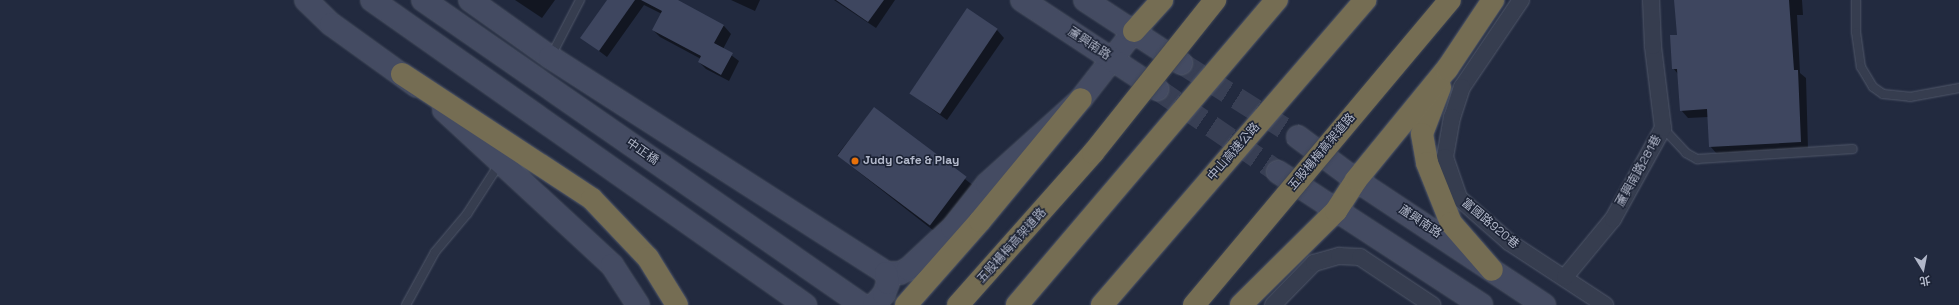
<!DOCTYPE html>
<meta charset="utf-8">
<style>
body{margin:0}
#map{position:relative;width:1959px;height:305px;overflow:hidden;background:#222a3f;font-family:"Space Grotesk","Noto Sans TC",sans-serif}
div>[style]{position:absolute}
.shadow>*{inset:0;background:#0007;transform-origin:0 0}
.building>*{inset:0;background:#3e465f;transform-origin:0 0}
.secondary-tunnel>*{height:22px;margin-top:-11px;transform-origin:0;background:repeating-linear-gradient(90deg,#383f54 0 22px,transparent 0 33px)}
.roads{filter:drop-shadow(0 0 1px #51586a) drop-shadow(0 0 1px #51586a)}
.lane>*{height:8px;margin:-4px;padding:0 4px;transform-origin:4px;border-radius:4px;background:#363d4f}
.street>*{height:16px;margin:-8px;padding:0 8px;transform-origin:8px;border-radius:8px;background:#363d4f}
.secondary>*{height:22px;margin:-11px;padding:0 11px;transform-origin:11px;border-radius:11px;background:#444b62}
.highway>*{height:22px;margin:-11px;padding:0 11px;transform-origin:11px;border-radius:11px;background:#756d53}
.bridges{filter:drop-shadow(0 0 1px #3e4557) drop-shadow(0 0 1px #3e4557)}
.highway-bridge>*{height:22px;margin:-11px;padding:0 11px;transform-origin:11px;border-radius:11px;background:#756d53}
.dots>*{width:11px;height:11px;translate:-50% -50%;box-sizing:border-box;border:2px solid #1b2234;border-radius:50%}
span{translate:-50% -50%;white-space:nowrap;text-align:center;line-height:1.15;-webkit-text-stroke:3px #1b2234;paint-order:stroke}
.street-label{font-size:12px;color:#b2b8ca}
.poi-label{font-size:12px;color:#b2b8ca;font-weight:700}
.left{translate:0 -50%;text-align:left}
.north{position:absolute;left:1903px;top:249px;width:40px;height:40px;-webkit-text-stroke:3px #1b2234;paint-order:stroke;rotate:170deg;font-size:11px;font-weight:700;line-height:16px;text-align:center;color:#b2b8ca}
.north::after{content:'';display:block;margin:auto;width:14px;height:18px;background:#b2b8ca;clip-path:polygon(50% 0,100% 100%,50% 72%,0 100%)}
</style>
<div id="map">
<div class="shadow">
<div style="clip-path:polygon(515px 0,555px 0,542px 18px)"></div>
<div style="clip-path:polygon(609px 0,675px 0,724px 26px,731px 34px,723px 49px,739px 61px,729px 81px,706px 69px,699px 62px,701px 59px,660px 37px,653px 30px,662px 14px,644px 5px,607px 57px,582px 38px)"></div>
<div style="clip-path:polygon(731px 0,760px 0,755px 11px)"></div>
<div style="clip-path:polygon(834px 0,895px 0,876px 28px)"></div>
<div style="clip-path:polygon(1675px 0,1802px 0,1803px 15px,1797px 15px,1800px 73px,1806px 78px,1808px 149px,1717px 154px,1710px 146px,1708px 117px,1688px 118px,1681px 110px,1678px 74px,1673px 68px,1678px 36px)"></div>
<div style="clip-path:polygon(997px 30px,1004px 38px,947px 120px,910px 93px)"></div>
<div style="left:874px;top:108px;width:128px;height:60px;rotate:38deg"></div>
</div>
<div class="building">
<div style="clip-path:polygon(607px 0,635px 0,599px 51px,580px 38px)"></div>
<div style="clip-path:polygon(641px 0,678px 0,724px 25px,714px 43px,733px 53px,721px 75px,698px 62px,701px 56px,652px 30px,662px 11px)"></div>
<div style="clip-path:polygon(836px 0,884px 0,868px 22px)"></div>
<div style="clip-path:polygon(1674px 0,1789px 0,1794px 70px,1798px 70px,1801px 142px,1709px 147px,1707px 109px,1680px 111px,1677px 69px,1672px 69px,1670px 35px,1677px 35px)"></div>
<div style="left:967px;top:8px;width:37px;height:103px;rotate:34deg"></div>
<div style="left:874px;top:107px;width:116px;height:61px;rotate:37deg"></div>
</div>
<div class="secondary-tunnel">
<div style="left:1181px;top:63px;width:138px;rotate:32.3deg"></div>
<div style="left:1157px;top:89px;width:147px;rotate:34.4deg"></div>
</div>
<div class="roads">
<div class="lane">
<div style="left:1856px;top:0;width:32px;rotate:90deg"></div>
<div style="left:1856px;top:32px;width:35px;rotate:82deg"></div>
<div style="left:1861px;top:67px;width:23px;rotate:59deg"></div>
<div style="left:1873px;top:87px;width:12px;rotate:35deg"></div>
<div style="left:1883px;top:94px;width:27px;rotate:6deg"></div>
<div style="left:1910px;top:97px;width:50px;rotate:-10.4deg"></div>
<div style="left:551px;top:56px;width:63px;rotate:-62.6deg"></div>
<div style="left:1663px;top:128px;width:34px;rotate:47deg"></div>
<div style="left:1686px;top:153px;width:13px;rotate:29deg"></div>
<div style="left:1697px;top:159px;width:156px;rotate:-3.7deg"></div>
<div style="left:406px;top:305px;width:60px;rotate:-61.3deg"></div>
<div style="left:435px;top:252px;width:50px;rotate:-49.9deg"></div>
<div style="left:467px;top:214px;width:61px;rotate:-57.1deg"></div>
</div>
<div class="street">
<div style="left:1521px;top:0;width:105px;rotate:124.1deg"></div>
<div style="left:1462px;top:87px;width:32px;rotate:108deg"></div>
<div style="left:1452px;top:117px;width:41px;rotate:99.9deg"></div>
<div style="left:1445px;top:157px;width:43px;rotate:71.1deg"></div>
<div style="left:1459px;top:198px;width:67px;rotate:41.3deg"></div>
<div style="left:1509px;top:242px;width:115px;rotate:33.3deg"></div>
<div style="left:1565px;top:277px;width:75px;rotate:-50.4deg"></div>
<div style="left:1613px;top:219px;width:104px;rotate:-61.2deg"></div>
<div style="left:1663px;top:128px;width:83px;rotate:-97deg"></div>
<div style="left:1653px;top:46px;width:46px;rotate:-92.5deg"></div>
<div style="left:1273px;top:305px;width:59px;rotate:-45.7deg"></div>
<div style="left:1314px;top:263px;width:26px;rotate:-16deg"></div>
<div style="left:1339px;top:256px;width:21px;rotate:3deg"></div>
<div style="left:1360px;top:257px;width:87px;rotate:33.7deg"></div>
</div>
<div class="secondary">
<div style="left:306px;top:0;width:35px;rotate:44deg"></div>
<div style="left:331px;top:24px;width:106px;rotate:35.8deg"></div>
<div style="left:372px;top:0;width:530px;rotate:35.16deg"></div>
<div style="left:423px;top:0;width:535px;rotate:34.79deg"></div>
<div style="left:470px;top:0;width:98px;rotate:35.5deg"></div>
<div style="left:550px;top:57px;width:399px;rotate:32.7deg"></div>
<div style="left:886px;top:273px;width:14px"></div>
<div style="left:900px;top:273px;width:9px;rotate:-27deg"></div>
<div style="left:908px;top:269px;width:60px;rotate:-43deg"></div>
<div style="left:952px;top:228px;width:56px;rotate:-51.5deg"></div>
<div style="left:987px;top:184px;width:127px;rotate:-42.1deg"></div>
<div style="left:1081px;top:99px;width:86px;rotate:-52.1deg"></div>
<div style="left:1022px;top:0;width:162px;rotate:33.4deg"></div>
<div style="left:1085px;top:0;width:115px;rotate:33.3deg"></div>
<div style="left:444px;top:110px;width:229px;rotate:42.7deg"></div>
<div style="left:612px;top:265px;width:48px;rotate:57deg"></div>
<div style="left:1298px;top:137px;width:72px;rotate:36.6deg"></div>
<div style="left:1356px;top:180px;width:226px;rotate:33.6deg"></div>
<div style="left:1278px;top:172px;width:243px;rotate:33.2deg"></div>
<div style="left:874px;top:305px;width:15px;rotate:-48deg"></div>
<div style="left:884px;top:294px;width:12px;rotate:-70deg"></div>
<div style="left:888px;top:283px;width:10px;rotate:-101deg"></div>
</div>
<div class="highway">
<div style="left:1134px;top:31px;width:42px;rotate:-47.9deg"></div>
<div style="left:402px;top:74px;width:227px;rotate:33.3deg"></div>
<div style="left:592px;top:199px;width:81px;rotate:46.5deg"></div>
<div style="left:648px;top:258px;width:55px;rotate:58.3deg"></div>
<div style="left:1440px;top:87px;width:50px;rotate:111deg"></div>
<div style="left:1422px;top:134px;width:29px;rotate:80deg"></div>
<div style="left:1427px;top:163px;width:65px;rotate:68.2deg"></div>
<div style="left:1451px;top:223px;width:62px;rotate:48.9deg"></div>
<div style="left:906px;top:305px;width:112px;rotate:-48.6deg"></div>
<div style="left:980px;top:221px;width:158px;rotate:-50.4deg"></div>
<div style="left:1017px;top:305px;width:401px;rotate:-49.6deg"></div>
<div style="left:1102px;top:305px;width:403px;rotate:-49.2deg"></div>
<div style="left:1241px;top:305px;width:134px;rotate:-44.7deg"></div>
<div style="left:1336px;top:211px;width:37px;rotate:-57deg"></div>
<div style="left:1356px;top:180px;width:144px;rotate:-50.7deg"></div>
<div style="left:1447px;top:69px;width:83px;rotate:-56.3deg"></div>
</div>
</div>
<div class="bridges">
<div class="highway-bridge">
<div style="left:958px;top:305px;width:203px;rotate:-48.4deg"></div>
<div style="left:1093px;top:153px;width:196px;rotate:-51.4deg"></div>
<div style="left:1194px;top:305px;width:398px;rotate:-50deg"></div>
</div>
</div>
<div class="dots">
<div style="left:855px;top:161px;background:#e8710a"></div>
</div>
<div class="street-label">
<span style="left:1089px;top:44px;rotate:33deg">蘆興南路</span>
<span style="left:642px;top:152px;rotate:35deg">中正橋</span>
<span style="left:1234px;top:152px;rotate:-49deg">中山高速公路</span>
<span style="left:1322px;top:152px;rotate:-50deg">五股楊梅高架道路</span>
<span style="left:1639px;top:171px;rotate:-61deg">蘆興南路281巷</span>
<span style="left:1420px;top:222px;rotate:34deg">蘆興南路</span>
<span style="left:1490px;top:224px;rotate:40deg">富國路920巷</span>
<span style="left:1012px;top:246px;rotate:-48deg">五股楊梅高架道路</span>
</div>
<div class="poi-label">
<span class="left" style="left:863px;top:161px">Judy Cafe &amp; Play</span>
</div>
<div class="north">北</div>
</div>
